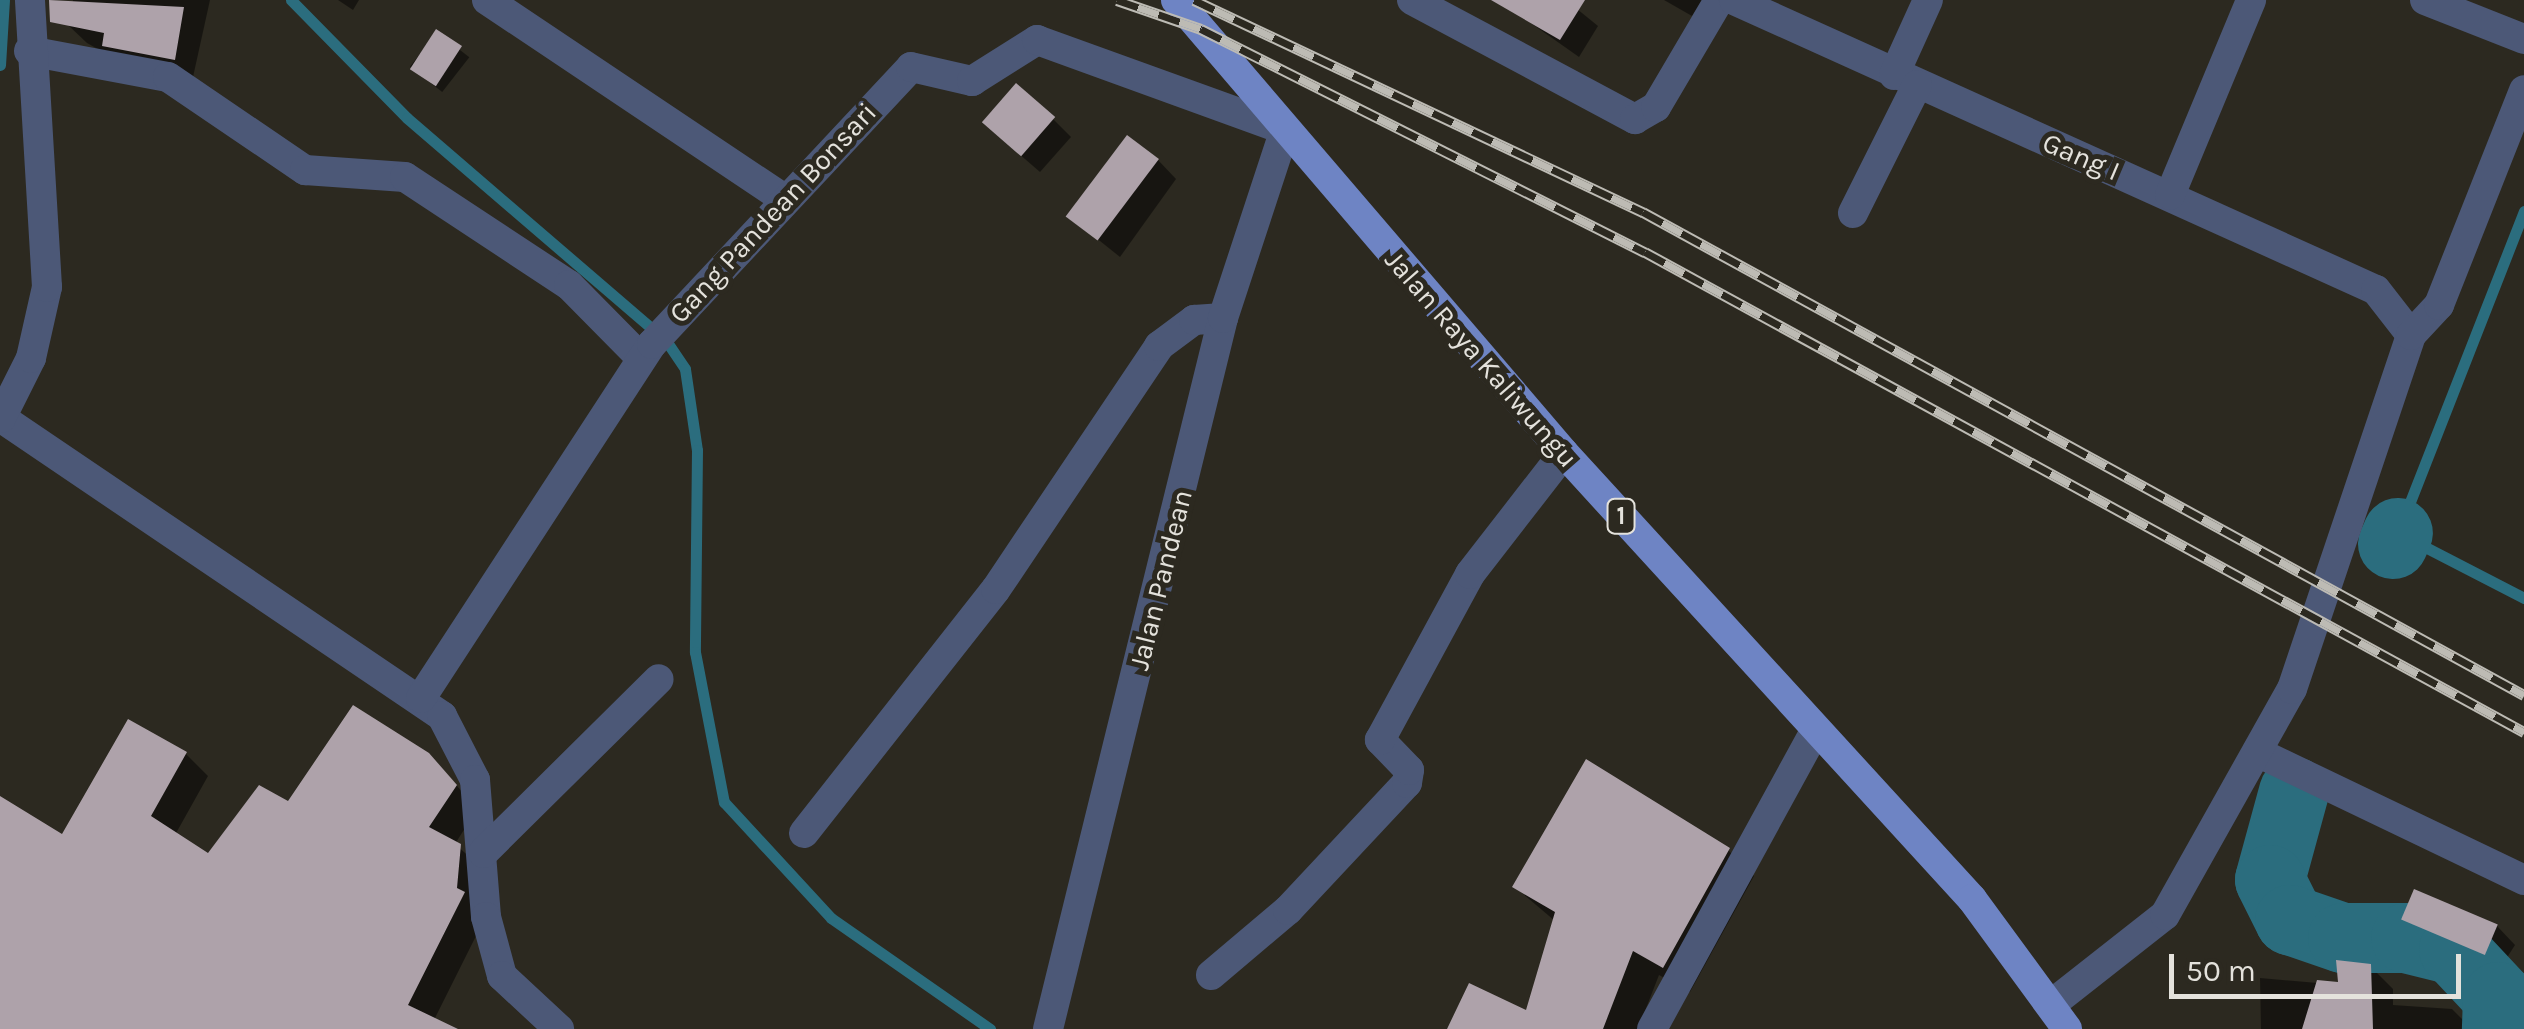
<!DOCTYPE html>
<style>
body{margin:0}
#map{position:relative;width:2524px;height:1029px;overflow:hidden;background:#2c2920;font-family:Karla,sans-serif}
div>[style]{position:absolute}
.shadow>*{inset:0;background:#0007;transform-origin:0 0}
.stream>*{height:11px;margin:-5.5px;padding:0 5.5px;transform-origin:5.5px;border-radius:5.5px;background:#2b6d7e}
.river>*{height:70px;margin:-35px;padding:0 35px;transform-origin:35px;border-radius:35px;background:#2b6d7e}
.building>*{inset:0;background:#aea2aa;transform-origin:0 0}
.street>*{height:30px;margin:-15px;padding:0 15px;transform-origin:15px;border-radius:15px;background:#4c5877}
.primary>*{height:30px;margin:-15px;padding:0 15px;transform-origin:15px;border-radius:15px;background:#6e84c4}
.rail>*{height:11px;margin-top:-5.5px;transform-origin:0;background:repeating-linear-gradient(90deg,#2c2920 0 22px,#bdbbb4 0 44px);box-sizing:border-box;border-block:2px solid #bdbbb4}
span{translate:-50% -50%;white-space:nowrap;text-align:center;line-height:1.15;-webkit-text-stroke:10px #2c2920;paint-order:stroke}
.shield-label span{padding:2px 8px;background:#2c2920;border:2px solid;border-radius:8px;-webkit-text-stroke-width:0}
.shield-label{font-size:25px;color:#e4e2dc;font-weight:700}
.street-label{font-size:28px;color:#e4e2dc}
.scale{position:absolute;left:2169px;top:954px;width:292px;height:45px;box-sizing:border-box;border:5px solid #e4e2dc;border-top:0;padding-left:12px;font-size:30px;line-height:35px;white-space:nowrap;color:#e4e2dc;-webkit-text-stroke:8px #2c2920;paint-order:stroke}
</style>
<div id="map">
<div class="shadow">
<div style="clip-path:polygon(73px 0,210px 0,193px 77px,123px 63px,87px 43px,68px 25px)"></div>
<div style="clip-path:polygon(338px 0,359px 0,353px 10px)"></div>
<div style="clip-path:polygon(1523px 0,1566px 0,1598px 26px,1579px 57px,1515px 12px)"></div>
<div style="clip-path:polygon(1664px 0,1702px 0,1692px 16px)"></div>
<div style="left:437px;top:32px;width:41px;height:44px;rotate:38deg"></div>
<div style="clip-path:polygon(1053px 119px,1071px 137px,1040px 172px,1004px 141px)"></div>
<div style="clip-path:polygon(1158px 160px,1176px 179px,1120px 257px,1070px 217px)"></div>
<div style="clip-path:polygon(186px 754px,208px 776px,175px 835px,208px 856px,289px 805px,451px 779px,477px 809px,455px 844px,483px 869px,486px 916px,434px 1020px,453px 1029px,0 1029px,0 799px,63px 838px)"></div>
<div style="clip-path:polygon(1728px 850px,1754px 876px,1690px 992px,1659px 975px,1638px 1029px,1449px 1029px,1527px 1014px,1555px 921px,1515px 887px)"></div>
<div style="clip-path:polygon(2415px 892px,2497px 926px,2515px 945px,2501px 967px,2423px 937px,2404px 918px)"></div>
<div style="clip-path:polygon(2370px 966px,2393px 989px,2393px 1005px,2452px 1009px,2472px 1029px,2261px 1029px,2260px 978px,2341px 985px)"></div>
</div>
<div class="stream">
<div style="left:291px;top:0;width:165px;rotate:45.5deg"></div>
<div style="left:407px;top:118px;width:343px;rotate:40.7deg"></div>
<div style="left:667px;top:342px;width:32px;rotate:56deg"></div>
<div style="left:685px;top:369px;width:82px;rotate:81.6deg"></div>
<div style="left:697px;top:450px;width:202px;rotate:90.6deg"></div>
<div style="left:695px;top:652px;width:153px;rotate:79.1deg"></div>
<div style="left:724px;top:802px;width:158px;rotate:47.3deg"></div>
<div style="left:831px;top:918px;width:194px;rotate:34.9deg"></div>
<div style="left:0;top:65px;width:65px;rotate:-86.5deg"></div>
<div style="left:2524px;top:211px;width:346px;rotate:111.4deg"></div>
<div style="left:2398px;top:533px;width:142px;rotate:27.3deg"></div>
</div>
<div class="river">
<div style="left:2393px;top:544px;width:12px;rotate:-66deg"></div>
<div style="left:2294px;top:792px;width:91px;rotate:105.3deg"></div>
<div style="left:2270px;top:880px;width:45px;rotate:63.4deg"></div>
<div style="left:2290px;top:920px;width:56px;rotate:18.8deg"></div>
<div style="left:2343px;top:938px;width:63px"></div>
<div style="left:2406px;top:938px;width:49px;rotate:14deg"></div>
<div style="left:2454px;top:950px;width:64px;rotate:46.9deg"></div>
<div style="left:2498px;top:997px;width:32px;rotate:92deg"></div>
</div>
<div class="building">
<div style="clip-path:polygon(49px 0,184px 7px,175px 60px,102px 46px,104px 33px,50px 22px)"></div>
<div style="clip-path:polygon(1491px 0,1585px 0,1560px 40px)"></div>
<div style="left:436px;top:29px;width:31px;height:48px;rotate:33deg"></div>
<div style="left:1016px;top:83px;width:52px;height:52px;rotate:41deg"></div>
<div style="left:1127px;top:135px;width:40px;height:102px;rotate:37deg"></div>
<div style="clip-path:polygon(353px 705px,429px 753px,457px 785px,429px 827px,461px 844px,457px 888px,465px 892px,408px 1005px,458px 1029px,0 1029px,0 796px,62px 834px,128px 719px,187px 752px,151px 816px,208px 853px,259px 785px,288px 801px)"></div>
<div style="clip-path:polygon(1586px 759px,1730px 848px,1663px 968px,1633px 951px,1603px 1029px,1447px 1029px,1469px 983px,1526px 1010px,1555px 912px,1512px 887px)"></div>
<div style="left:2414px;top:889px;width:91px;height:33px;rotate:23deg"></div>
<div style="clip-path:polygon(2336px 960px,2371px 964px,2373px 1029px,2302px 1029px,2317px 980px,2338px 982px)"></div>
</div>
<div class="street">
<div style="left:487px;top:0;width:356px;rotate:33.8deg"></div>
<div style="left:1412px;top:0;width:253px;rotate:28.1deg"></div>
<div style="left:1635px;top:119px;width:24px;rotate:-30deg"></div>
<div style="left:1656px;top:107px;width:124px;rotate:-59.5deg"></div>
<div style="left:1734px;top:0;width:704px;rotate:24.31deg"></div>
<div style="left:2376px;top:290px;width:57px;rotate:52.1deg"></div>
<div style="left:2425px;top:0;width:106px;rotate:21.5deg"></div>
<div style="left:29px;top:51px;width:141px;rotate:10.6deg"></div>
<div style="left:168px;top:77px;width:166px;rotate:34.2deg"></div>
<div style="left:305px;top:170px;width:100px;rotate:4deg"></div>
<div style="left:405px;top:177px;width:196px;rotate:33.4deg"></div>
<div style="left:569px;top:285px;width:103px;rotate:45.4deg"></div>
<div style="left:1894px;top:75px;width:82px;rotate:-65.6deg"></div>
<div style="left:2170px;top:195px;width:211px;rotate:-67.4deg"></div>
<div style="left:1853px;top:213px;width:143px;rotate:-63.4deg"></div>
<div style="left:0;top:417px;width:534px;rotate:34.08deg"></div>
<div style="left:442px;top:716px;width:72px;rotate:62.7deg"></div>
<div style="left:475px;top:780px;width:137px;rotate:85.4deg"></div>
<div style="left:486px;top:917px;width:61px;rotate:74.8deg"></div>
<div style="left:502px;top:976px;width:78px;rotate:42.9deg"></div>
<div style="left:1px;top:418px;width:67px;rotate:-63.4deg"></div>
<div style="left:31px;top:358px;width:73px;rotate:-77.3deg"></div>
<div style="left:47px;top:287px;width:288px;rotate:-93.4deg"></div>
<div style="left:421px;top:698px;width:423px;rotate:-56.9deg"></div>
<div style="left:652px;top:344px;width:379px;rotate:-46.9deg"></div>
<div style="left:911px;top:67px;width:63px;rotate:12.9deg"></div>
<div style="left:972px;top:81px;width:77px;rotate:-32.2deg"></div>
<div style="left:1037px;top:40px;width:255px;rotate:19.9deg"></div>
<div style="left:2257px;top:752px;width:296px;rotate:25.6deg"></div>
<div style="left:804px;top:833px;width:310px;rotate:-51.8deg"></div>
<div style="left:996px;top:589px;width:293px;rotate:-56.1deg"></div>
<div style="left:1159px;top:346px;width:44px;rotate:-36.6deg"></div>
<div style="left:1194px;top:320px;width:29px;rotate:-4deg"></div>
<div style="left:483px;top:853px;width:247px;rotate:-44.7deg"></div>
<div style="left:1211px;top:975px;width:101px;rotate:-40.2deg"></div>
<div style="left:1288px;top:910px;width:174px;rotate:-46.9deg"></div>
<div style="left:1407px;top:783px;width:13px;rotate:-81deg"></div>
<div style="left:1409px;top:770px;width:42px;rotate:-134deg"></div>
<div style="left:1380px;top:740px;width:189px;rotate:-61.5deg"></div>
<div style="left:1470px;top:574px;width:153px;rotate:-52.2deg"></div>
<div style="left:2053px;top:1003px;width:142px;rotate:-38.2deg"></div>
<div style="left:2165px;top:915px;width:259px;rotate:-60.7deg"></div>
<div style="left:2292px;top:689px;width:373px;rotate:-71.4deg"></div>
<div style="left:2411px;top:335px;width:41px;rotate:-47deg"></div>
<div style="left:2439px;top:305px;width:231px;rotate:-68.4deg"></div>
<div style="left:1048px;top:1029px;width:732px;rotate:-76.17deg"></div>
<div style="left:1223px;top:318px;width:193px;rotate:-71.8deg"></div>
<div style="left:1652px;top:1029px;width:340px;rotate:-61.3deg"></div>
</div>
<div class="primary">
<div style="left:1176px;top:0;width:596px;rotate:49.42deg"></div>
<div style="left:1564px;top:453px;width:604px;rotate:47.55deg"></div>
<div style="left:1972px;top:899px;width:161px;rotate:53.8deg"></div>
</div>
<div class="rail">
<div style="left:1117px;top:0;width:89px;rotate:19deg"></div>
<div style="left:1201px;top:29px;width:497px;rotate:26.7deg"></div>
<div style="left:1645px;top:252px;width:1002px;rotate:28.64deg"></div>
<div style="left:1194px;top:0;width:497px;rotate:25.3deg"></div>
<div style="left:1643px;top:212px;width:1005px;rotate:28.73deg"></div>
</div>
<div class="shield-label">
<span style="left:1621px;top:516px">1</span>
</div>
<div class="street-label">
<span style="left:2081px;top:157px;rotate:23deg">Gang I</span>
<span style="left:773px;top:213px;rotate:-47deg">Gang Pandean Bonsari</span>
<span style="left:1481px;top:359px;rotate:49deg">Jalan Raya Kaliwungu</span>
<span style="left:1161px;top:580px;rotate:-76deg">Jalan Pandean</span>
</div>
<div class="scale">50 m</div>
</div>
